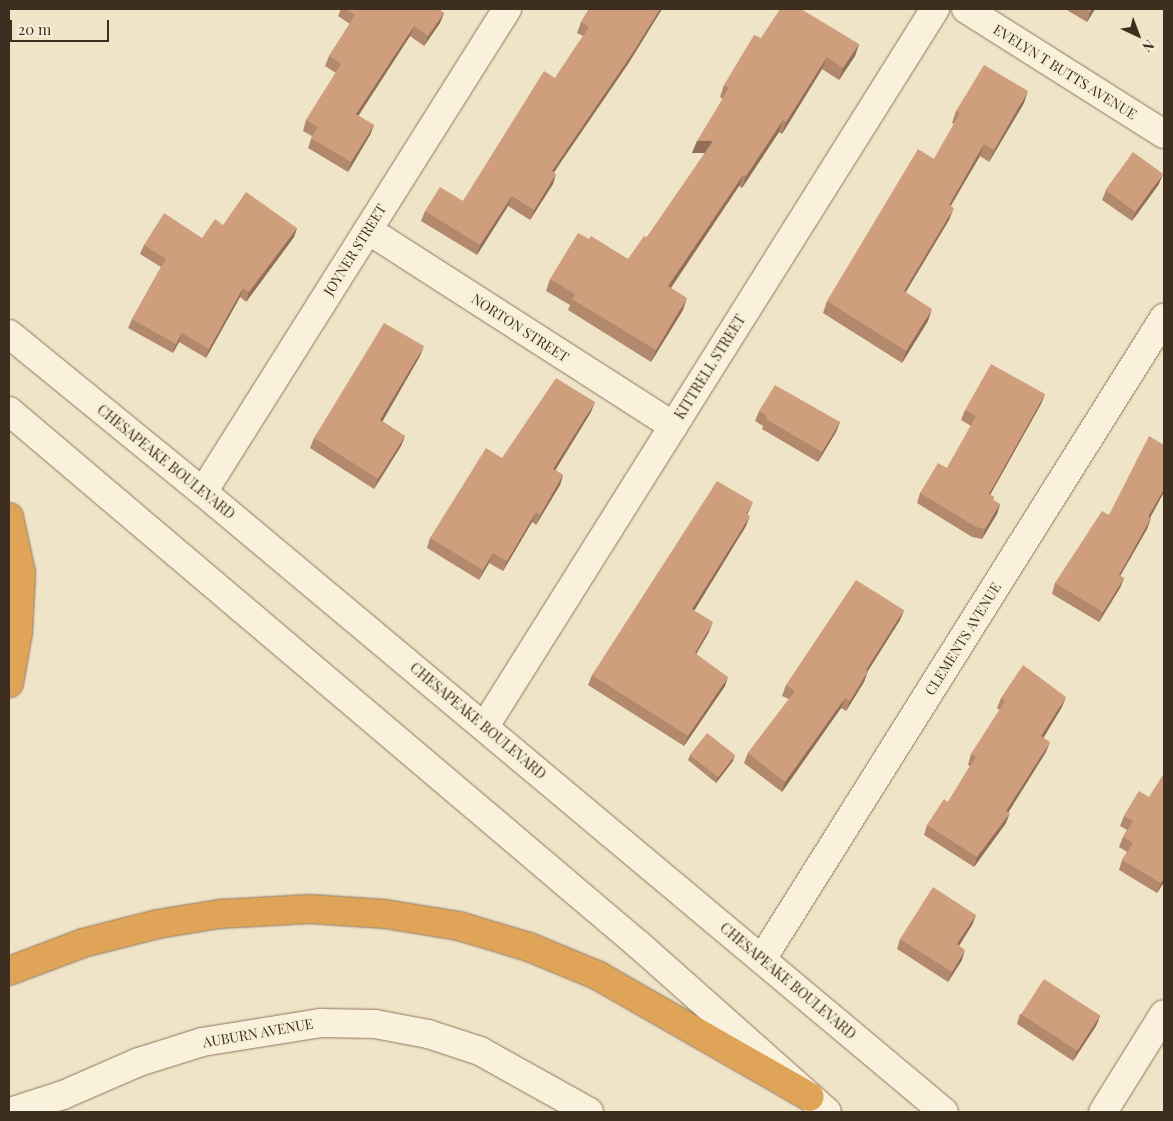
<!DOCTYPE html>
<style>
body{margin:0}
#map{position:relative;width:1173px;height:1121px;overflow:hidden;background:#f0e4c8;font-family:"Playfair Display",serif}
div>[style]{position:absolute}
.roads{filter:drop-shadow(0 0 1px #8d765c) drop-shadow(0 0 1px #8d765c)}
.minor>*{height:28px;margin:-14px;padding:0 14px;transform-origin:14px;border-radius:14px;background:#faf1dc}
.secondary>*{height:28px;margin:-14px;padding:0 14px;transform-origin:14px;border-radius:14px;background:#faf1dc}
.motorway>*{height:28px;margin:-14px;padding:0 14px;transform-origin:14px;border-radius:14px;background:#e0a458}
.wall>*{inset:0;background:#b2896c}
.shaded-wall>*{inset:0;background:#916f58}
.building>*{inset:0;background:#cf9f7d;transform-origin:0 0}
span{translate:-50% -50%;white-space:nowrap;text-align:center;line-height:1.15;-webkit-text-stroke:4.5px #f7eed8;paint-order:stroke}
.street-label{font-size:14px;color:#3d2e20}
.frame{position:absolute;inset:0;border:10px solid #3d2e20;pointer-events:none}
.north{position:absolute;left:1113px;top:10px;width:50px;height:50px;-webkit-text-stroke:4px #f7eed8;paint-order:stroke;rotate:137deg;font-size:14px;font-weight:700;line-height:20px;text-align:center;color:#3d2e20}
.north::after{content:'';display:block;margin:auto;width:18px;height:22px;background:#3d2e20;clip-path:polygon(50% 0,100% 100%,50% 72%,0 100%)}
.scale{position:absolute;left:10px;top:20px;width:99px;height:22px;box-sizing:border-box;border:2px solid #3d2e20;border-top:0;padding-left:6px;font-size:15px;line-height:18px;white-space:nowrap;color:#3d2e20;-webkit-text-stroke:4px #f7eed8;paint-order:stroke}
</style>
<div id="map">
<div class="roads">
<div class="minor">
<div style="left:966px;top:9px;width:234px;rotate:32.3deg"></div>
<div style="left:368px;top:230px;width:363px;rotate:32.7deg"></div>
<div style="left:203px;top:492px;width:571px;rotate:-57.81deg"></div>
<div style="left:485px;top:726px;width:847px;rotate:-57.89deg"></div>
<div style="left:762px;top:959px;width:757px;rotate:-57.91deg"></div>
<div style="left:10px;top:1112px;width:56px;rotate:-17.8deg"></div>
<div style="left:63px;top:1095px;width:83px;rotate:-23.5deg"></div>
<div style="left:139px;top:1062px;width:66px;rotate:-17.6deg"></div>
<div style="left:202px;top:1042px;width:121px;rotate:-9.1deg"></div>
<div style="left:321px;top:1023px;width:54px;rotate:1.1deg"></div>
<div style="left:375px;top:1024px;width:54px;rotate:10.7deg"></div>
<div style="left:428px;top:1034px;width:55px;rotate:18.1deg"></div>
<div style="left:480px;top:1051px;width:125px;rotate:29.2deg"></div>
<div style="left:1103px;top:1112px;width:115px;rotate:-58.1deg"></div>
</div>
<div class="secondary">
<div style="left:9px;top:334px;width:250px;rotate:39.2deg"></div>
<div style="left:203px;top:492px;width:966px;rotate:39.92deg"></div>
<div style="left:9px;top:411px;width:826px;rotate:40.29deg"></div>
<div style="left:639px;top:945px;width:251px;rotate:41.6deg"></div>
</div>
<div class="motorway">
<div style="left:9px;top:517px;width:57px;rotate:77.9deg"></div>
<div style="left:21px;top:573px;width:59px;rotate:92.9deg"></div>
<div style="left:18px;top:632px;width:52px;rotate:100deg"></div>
<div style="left:9px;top:971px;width:79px;rotate:-20.7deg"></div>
<div style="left:83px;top:943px;width:77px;rotate:-14.2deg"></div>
<div style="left:158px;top:924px;width:62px;rotate:-9.3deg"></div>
<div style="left:219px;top:914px;width:91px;rotate:-3.1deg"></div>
<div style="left:310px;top:909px;width:75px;rotate:3.8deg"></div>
<div style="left:385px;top:914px;width:75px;rotate:9.2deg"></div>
<div style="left:459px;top:926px;width:73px;rotate:16.7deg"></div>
<div style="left:529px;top:947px;width:74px;rotate:22.4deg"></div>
<div style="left:597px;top:975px;width:245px;rotate:29.8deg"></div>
</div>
</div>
<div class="wall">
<div style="clip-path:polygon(341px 9px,438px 9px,444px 13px,440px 23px,424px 46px,410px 36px,358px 116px,374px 125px,370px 135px,348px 172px,308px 148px,312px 136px,303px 131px,306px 120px,336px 73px,325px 66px,329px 56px,350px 24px,338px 16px)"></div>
<div style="clip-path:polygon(589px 9px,662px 9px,628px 64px,554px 172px,553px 184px,530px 220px,508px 206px,477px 255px,421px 221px,425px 211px,463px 201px,555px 78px,583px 36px,577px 33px,581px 22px)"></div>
<div style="clip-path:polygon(1065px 9px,1095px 9px,1087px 22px)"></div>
<div style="clip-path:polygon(761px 38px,859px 44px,855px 56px,839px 80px,822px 69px,782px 134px,779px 132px,742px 188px,739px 186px,671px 288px,683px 310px,651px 362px,568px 310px,570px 305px,546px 291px,550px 279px,589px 239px,628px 259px,647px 237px,705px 153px,692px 153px,723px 99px,720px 97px,724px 85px)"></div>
<div style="clip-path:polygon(1024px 103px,989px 162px,980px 156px,951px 206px,949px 220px,906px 292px,928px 321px,902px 363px,823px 313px,827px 301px,934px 159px,954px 124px,952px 123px,956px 111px)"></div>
<div style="clip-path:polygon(1159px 184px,1132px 221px,1102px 200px,1106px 190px)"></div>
<div style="clip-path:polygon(223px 225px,297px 228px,294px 237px,246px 302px,240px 297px,206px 358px,179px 342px,173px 353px,128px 328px,132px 319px,161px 267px,140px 254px,144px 245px,202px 238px)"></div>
<div style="clip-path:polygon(420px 356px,382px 421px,405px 436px,401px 446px,374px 489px,310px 448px,314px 438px)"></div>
<div style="clip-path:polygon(1045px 394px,1041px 404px,990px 495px,994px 497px,993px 500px,1000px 504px,997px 514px,982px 539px,972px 537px,917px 503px,920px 493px,947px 468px,971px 426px,961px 420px,965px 410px)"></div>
<div style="clip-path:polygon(759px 411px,840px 422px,836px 432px,818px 462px,762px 429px,763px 426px,755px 421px)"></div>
<div style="clip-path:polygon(591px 412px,555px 470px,563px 475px,560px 485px,536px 525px,532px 522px,503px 571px,489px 563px,479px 580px,427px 548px,430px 538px,502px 458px)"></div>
<div style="clip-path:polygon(1164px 445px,1164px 492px,1150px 518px,1151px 518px,1147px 529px,1120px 576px,1124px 578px,1120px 588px,1099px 622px,1052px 594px,1055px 583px)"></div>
<div style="clip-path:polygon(749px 511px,747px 515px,746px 526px,694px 611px,709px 632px,696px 654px,725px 686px,684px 746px,588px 685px,592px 675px)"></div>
<div style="clip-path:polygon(904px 610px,900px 620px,868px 671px,864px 682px,846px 711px,841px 708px,782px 792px,744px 763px,748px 753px,789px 699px,782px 696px,786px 685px)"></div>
<div style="clip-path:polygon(1001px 698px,1062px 707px,1043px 738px,1046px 752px,1008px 812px,1006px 823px,974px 867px,924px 835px,927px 825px,948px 802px,970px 766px,968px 765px,971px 754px,1000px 710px,997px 708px)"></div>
<div style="clip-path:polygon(690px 755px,733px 761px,716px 783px,688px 760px)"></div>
<div style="clip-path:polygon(1139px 791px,1164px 882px,1157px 893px,1119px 870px,1122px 860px,1127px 852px,1119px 847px,1123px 837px,1127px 830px,1120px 826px,1124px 816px)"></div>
<div style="clip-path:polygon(976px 915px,972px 925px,959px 946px,962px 960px,948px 982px,897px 949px,900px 939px)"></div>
<div style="clip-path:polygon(1020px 1014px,1100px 1016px,1096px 1026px,1073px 1061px,1017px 1024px)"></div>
</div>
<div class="shaded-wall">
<div style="clip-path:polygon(660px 9px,662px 9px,628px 64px,548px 181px,552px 171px)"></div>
<div style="clip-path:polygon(1092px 9px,1095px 9px,1087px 22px,1090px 12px)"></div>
<div style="clip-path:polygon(444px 13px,440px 23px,424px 46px,428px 36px)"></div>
<div style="clip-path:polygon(414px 26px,410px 36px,353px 124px,356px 114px)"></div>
<div style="clip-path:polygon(859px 44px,855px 56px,839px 80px,843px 68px)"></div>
<div style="clip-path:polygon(827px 57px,822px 69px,782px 134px,786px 122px)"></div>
<div style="clip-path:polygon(1028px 91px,1024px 103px,989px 162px,994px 150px)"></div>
<div style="clip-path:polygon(783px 120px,779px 132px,742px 188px,746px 176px)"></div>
<div style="clip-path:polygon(374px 125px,370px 135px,348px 172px,351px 162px)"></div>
<div style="clip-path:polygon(697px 141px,713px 141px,709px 153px,692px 153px)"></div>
<div style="clip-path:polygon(984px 144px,980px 156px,944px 216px,949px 205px)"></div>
<div style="clip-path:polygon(556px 174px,553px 184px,530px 220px,534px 210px)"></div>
<div style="clip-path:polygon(1163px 174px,1159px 184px,1132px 221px,1136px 211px)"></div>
<div style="clip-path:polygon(743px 175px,739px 186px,664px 298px,668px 286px)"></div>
<div style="clip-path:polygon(512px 196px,508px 206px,477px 255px,480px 245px)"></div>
<div style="clip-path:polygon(954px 208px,949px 220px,899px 303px,904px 291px)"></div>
<div style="clip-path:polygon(297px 228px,294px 237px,246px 302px,249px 292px)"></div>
<div style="clip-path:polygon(243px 288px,240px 297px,206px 358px,209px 349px)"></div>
<div style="clip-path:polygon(687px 298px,683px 310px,651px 362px,656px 350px)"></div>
<div style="clip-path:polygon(932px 309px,928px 321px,902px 363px,906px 351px)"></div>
<div style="clip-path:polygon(182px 333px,179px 342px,173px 353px,176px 344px)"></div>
<div style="clip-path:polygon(424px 346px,420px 356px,377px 431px,380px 420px)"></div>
<div style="clip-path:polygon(1045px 394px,1041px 404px,985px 504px,989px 494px)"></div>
<div style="clip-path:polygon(595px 402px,591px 412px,550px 479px,553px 469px)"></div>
<div style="clip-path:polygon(840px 422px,836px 432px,818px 462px,822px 452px)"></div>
<div style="clip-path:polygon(405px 436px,401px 446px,374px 489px,378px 479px)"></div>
<div style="clip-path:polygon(563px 475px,560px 485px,536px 525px,540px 515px)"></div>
<div style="clip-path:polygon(1164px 489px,1164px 492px,1145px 527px,1148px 517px)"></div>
<div style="clip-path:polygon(753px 502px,749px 511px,742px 524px,746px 514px)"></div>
<div style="clip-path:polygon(1000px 504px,997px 514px,982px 539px,985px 529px)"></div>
<div style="clip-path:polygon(536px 512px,532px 522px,503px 571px,507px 561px)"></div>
<div style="clip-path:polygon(750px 516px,746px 526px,689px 619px,692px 609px)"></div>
<div style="clip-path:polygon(1151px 518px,1147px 529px,1115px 585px,1119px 575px)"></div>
<div style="clip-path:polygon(493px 553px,489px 563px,479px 580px,483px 570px)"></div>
<div style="clip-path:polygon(1124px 578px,1120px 588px,1099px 622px,1103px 612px)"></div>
<div style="clip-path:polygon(904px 610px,900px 620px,862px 680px,866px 670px)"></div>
<div style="clip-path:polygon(713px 622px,709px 632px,691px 663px,695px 653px)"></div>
<div style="clip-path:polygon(868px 671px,864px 682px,846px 711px,850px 701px)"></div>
<div style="clip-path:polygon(728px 677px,725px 686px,684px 746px,688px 736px)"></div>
<div style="clip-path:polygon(1066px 697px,1062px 707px,1038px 747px,1041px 736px)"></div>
<div style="clip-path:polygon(845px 698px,841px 708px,782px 792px,785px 782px)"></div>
<div style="clip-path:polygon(1050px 742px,1046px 752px,1003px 821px,1006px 811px)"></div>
<div style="clip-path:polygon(735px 755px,733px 761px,716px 783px,718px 777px)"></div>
<div style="clip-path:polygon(1010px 813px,1006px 823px,974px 867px,977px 857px)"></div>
<div style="clip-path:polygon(1164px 878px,1164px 882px,1157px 893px,1161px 883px)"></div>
<div style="clip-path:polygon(976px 915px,972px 925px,953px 955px,957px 944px)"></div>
<div style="clip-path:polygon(965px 950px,962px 960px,948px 982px,952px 972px)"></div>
<div style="clip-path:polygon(1100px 1016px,1096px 1026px,1073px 1061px,1077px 1051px)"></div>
</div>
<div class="building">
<div style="clip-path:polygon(345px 9px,438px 9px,444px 13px,428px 36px,414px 26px,356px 114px,374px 125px,351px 162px,311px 138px,318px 127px,306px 120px,341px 64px,329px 56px,355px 15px)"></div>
<div style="clip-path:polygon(589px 9px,660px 9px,632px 54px,552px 171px,556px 174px,534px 210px,512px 196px,480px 245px,425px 211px,440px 187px,463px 201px,544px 71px,555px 78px,589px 27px,581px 22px)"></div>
<div style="clip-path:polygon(780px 9px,801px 9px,859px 44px,843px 68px,827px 57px,786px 122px,783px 120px,746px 176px,743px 175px,668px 286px,687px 298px,656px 350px,572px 299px,575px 294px,550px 279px,578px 233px,589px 239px,591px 236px,628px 259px,644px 236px,647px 237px,713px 141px,697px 141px,729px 88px,724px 85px,754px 35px,761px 38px)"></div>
<div style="clip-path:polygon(1085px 9px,1092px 9px,1090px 12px)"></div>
<div style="clip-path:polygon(984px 65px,1028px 91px,994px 150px,984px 144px,949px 205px,954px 208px,904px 291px,932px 309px,906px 351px,827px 301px,918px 149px,934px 159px,960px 113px,956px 111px)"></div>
<div style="left:1133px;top:152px;width:37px;height:47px;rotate:36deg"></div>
<div style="clip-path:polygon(246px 192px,297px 228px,249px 292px,243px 288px,209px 349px,182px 333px,176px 344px,132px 319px,166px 259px,144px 245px,164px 213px,202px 238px,215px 219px,223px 225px)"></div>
<div style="clip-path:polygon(384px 323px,424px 346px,380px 420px,405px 436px,378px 479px,314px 438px)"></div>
<div style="clip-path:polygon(991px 364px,1045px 394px,989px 494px,994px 497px,993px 500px,1000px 504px,985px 529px,976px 527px,920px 493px,938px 463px,947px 468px,976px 416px,965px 410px)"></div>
<div style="clip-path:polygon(556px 378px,595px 402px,553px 469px,563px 475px,540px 515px,536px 512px,507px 561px,493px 553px,483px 570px,430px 538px,486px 448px,502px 458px)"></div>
<div style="clip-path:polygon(775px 385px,840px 422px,822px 452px,766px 419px,767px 416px,759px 411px)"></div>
<div style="clip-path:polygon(1149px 436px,1164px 445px,1164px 489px,1148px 517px,1151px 518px,1119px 575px,1124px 578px,1103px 612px,1055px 583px,1102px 511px,1109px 515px)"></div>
<div style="clip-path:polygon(717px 481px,753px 502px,746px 514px,750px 516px,692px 609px,713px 622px,695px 653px,728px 677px,688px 736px,592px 675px)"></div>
<div style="clip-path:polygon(856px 580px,904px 610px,866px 670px,868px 671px,850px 701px,845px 698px,785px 782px,748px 753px,795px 691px,786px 685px)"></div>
<div style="clip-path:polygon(1023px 665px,1066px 697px,1041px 736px,1050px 742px,1006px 811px,1010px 813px,977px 857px,927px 825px,944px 799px,948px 802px,976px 757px,971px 754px,1005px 701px,1001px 698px)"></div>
<div style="left:707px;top:733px;width:36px;height:28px;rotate:38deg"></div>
<div style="clip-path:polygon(1164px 773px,1164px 878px,1161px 883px,1122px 860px,1133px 843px,1123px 837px,1133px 821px,1124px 816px,1139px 791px,1149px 797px)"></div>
<div style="clip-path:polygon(933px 887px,976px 915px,957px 944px,965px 950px,952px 972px,900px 939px)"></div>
<div style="left:1044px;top:979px;width:67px;height:42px;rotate:33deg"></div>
</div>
<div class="street-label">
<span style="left:1065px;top:72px;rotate:32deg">EVELYN T BUTTS AVENUE</span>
<span style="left:355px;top:250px;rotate:-58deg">JOYNER STREET</span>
<span style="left:520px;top:328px;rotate:33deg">NORTON STREET</span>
<span style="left:710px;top:367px;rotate:-58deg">KITTRELL STREET</span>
<span style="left:166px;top:462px;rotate:39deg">CHESAPEAKE BOULEVARD</span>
<span style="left:963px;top:639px;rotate:-58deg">CLEMENTS AVENUE</span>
<span style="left:478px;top:721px;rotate:40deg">CHESAPEAKE BOULEVARD</span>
<span style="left:788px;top:981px;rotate:40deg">CHESAPEAKE BOULEVARD</span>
<span style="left:258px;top:1033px;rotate:-10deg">AUBURN AVENUE</span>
</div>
<div class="frame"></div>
<div class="north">N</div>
<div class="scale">20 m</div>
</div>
